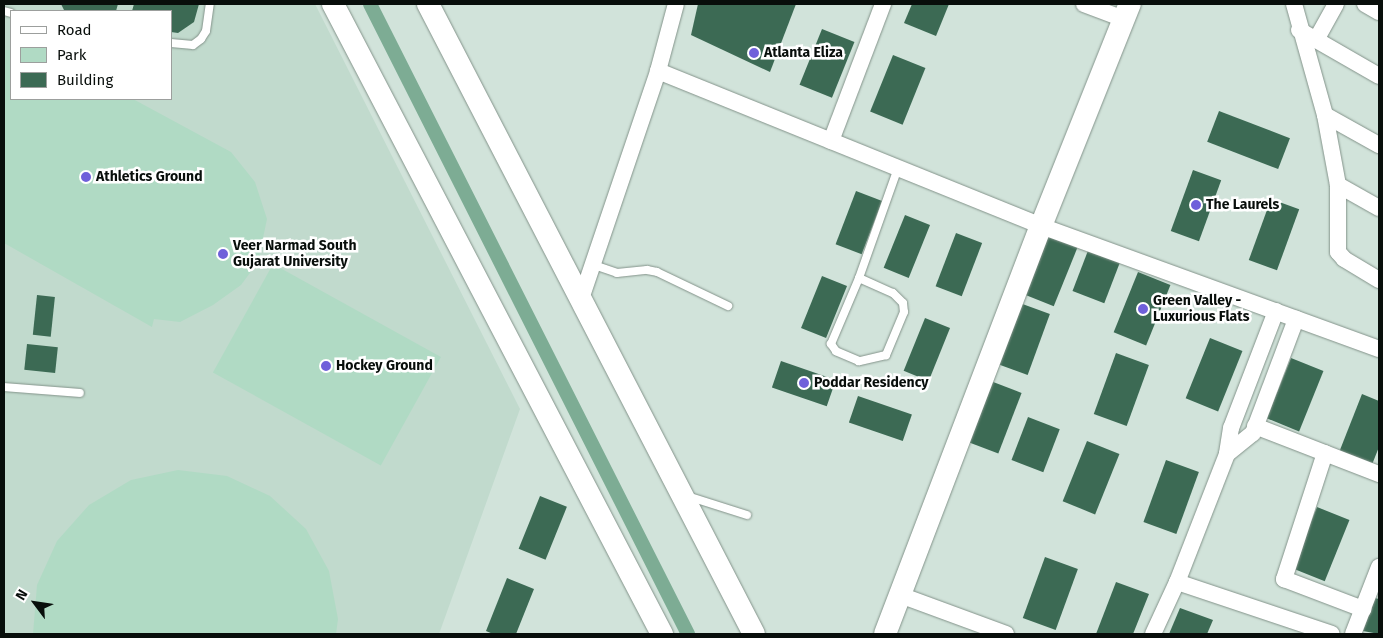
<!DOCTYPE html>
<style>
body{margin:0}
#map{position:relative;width:1383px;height:638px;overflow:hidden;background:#d1e3da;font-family:"Fira Sans",sans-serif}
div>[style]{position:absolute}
.built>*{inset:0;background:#c1dacd}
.green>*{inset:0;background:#b0dac4;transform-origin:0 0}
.canal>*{height:14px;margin:-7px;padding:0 7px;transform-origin:7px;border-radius:7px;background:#7dac94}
.building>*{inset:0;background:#3c6a54;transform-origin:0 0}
.roads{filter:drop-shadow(0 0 1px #83938a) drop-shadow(0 0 1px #83938a)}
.lane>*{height:8px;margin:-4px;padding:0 4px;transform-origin:4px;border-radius:4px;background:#fff}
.street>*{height:16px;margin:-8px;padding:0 8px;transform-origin:8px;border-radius:8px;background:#fff}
.secondary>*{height:22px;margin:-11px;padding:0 11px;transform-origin:11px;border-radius:11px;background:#fff}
.dots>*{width:14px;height:14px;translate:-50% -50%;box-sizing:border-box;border:2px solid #fff;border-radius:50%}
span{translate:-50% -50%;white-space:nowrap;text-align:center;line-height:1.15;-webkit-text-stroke:5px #fff;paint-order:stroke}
.poi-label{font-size:14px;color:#080e0b;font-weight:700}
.left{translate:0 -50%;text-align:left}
.frame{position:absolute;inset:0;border:5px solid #080e0b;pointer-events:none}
.legend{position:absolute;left:10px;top:10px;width:162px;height:90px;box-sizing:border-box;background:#fff;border:1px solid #9c9f9d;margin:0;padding:6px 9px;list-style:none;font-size:15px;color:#080e0b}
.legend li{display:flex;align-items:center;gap:10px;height:25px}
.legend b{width:25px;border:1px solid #9c9f9d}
.north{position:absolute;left:10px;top:578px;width:50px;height:50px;-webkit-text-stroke:4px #fff;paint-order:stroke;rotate:301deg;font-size:14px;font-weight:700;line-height:20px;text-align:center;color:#080e0b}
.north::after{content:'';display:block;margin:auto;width:18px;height:22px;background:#080e0b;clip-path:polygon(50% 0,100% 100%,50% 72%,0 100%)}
</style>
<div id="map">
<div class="built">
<div style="clip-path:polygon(evenodd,4px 4px,315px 4px,520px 409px,439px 634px,4px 634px,4px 4px,11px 11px,171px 11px,171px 99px,11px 99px,11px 11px)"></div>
</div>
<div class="green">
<div style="clip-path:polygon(4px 50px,11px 50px,11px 99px,133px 99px,231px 152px,255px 182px,267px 219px,258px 262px,241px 285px,213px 305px,180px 322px,154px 319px,152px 327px,4px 243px)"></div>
<div style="left:273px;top:264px;width:192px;height:124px;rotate:29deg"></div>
<div style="clip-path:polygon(178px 470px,227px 476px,270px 496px,306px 529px,329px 571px,338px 619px,336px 634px,33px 634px,37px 585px,57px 541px,89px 505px,131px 480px)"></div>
</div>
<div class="canal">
<div style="left:370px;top:4px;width:706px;rotate:63.22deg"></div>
</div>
<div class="building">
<div style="clip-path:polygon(61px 4px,118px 4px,116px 11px,69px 11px,64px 10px)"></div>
<div style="clip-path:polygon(134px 4px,199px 4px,194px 22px,178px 33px,171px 32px,171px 11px,132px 11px)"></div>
<div style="clip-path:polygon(698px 4px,796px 4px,770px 72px,691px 35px)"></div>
<div style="clip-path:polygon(912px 4px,949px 4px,936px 36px,904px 23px)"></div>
<div style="left:822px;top:29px;width:35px;height:60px;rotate:22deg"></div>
<div style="left:893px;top:55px;width:35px;height:61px;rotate:22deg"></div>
<div style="left:1219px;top:111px;width:76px;height:33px;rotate:21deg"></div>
<div style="left:1193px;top:170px;width:30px;height:65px;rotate:20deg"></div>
<div style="left:856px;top:191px;width:28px;height:57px;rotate:21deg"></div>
<div style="left:1271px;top:199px;width:30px;height:65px;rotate:20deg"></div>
<div style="left:905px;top:215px;width:27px;height:57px;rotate:22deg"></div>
<div style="left:1046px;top:232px;width:35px;height:66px;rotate:22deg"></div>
<div style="left:956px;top:233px;width:28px;height:57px;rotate:21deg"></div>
<div style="left:1089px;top:248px;width:34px;height:46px;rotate:21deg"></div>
<div style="left:1138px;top:272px;width:35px;height:65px;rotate:22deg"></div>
<div style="left:822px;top:276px;width:27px;height:56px;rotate:22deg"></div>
<div style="left:37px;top:295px;width:18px;height:40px;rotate:6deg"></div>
<div style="left:1017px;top:302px;width:35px;height:65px;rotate:20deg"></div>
<div style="left:925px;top:318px;width:27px;height:57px;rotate:22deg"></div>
<div style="left:1210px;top:338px;width:35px;height:65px;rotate:22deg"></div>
<div style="left:27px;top:344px;width:31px;height:26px;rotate:6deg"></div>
<div style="left:1116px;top:353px;width:35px;height:65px;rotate:20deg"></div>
<div style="left:1291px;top:358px;width:35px;height:65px;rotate:22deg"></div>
<div style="left:781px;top:361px;width:58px;height:28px;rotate:19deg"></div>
<div style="left:988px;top:380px;width:36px;height:65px;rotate:21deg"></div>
<div style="clip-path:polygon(1362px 394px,1379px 401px,1379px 447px,1371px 467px,1338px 455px)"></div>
<div style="left:858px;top:396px;width:57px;height:28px;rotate:19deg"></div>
<div style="left:1028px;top:417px;width:34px;height:46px;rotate:21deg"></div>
<div style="left:1087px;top:441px;width:35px;height:65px;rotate:22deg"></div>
<div style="left:1166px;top:460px;width:35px;height:66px;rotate:20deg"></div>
<div style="left:540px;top:496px;width:29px;height:57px;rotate:22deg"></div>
<div style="left:1317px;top:507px;width:35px;height:66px;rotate:22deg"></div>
<div style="left:1045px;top:557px;width:35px;height:65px;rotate:20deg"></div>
<div style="clip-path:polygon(507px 578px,534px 589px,516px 634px,493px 634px,486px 631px)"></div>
<div style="clip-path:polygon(1116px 582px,1149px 594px,1133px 634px,1096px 634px)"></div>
<div style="clip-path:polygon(1375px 598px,1379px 599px,1379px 634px,1363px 631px)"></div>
<div style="clip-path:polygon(1180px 608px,1213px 620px,1207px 634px,1169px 634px)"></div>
</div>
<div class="roads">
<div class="lane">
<div style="left:4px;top:11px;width:7px;rotate:16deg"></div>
<div style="left:171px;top:43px;width:22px;rotate:5deg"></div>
<div style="left:193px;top:45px;width:10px;rotate:-37deg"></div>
<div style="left:201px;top:39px;width:9px;rotate:-58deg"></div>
<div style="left:206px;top:31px;width:27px;rotate:-82deg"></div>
<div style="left:594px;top:265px;width:24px;rotate:19deg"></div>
<div style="left:617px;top:273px;width:30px;rotate:-6deg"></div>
<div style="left:647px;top:270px;width:10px;rotate:11deg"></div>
<div style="left:657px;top:272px;width:79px;rotate:25.6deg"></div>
<div style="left:859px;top:278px;width:37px;rotate:24deg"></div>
<div style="left:893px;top:293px;width:14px;rotate:45deg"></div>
<div style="left:903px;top:303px;width:9px;rotate:84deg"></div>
<div style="left:904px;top:312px;width:47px;rotate:112.7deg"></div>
<div style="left:886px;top:355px;width:28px;rotate:167deg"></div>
<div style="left:859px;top:361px;width:25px;rotate:-157deg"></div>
<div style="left:836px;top:351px;width:9px;rotate:-126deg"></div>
<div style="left:831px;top:344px;width:72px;rotate:-67deg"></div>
<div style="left:859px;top:278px;width:117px;rotate:-70.5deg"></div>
<div style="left:4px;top:387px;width:76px;rotate:4.5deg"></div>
<div style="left:687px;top:496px;width:63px;rotate:17.6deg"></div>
</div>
<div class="street">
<div style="left:1084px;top:4px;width:43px;rotate:20.6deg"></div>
<div style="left:1294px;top:4px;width:115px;rotate:74.4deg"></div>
<div style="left:1325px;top:115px;width:71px;rotate:79.5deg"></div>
<div style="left:1338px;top:185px;width:67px;rotate:90deg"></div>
<div style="left:1338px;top:252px;width:9px;rotate:49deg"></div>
<div style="left:1344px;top:259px;width:41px;rotate:31deg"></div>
<div style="left:1365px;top:4px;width:16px;rotate:30deg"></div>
<div style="left:1299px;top:30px;width:92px;rotate:29.9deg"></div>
<div style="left:1316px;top:40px;width:41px;rotate:-60.9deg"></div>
<div style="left:658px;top:71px;width:413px;rotate:22deg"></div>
<div style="left:1041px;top:226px;width:360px;rotate:20deg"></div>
<div style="left:1325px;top:115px;width:62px;rotate:29.1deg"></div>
<div style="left:831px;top:141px;width:147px;rotate:-69.2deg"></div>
<div style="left:1338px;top:185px;width:47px;rotate:29.3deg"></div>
<div style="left:581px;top:299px;width:241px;rotate:-71.3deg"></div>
<div style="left:658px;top:71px;width:69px;rotate:-75deg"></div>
<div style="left:1276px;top:311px;width:125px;rotate:111deg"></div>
<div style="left:1231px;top:428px;width:26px;rotate:99deg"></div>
<div style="left:1227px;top:454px;width:137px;rotate:111.3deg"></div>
<div style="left:1177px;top:582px;width:163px;rotate:18.5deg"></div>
<div style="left:1255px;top:426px;width:133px;rotate:21.2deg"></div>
<div style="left:1325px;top:453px;width:133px;rotate:108deg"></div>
<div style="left:1284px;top:579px;width:85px;rotate:20.8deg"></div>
<div style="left:1227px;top:454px;width:33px;rotate:-39deg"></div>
<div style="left:1253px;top:433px;width:122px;rotate:-69.3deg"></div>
<div style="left:900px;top:595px;width:113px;rotate:20.2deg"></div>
<div style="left:1153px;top:634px;width:57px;rotate:-65.2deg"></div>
<div style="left:1353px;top:634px;width:72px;rotate:-68.8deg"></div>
</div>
<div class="secondary">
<div style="left:333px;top:4px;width:711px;rotate:62.43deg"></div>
<div style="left:428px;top:4px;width:709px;rotate:62.64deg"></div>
<div style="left:885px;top:634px;width:437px;rotate:-69.1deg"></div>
<div style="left:1041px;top:226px;width:239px;rotate:-68.2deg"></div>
</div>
</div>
<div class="dots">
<div style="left:754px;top:53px;background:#6f60da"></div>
<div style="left:86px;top:177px;background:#6f60da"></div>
<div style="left:1196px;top:205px;background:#6f60da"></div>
<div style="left:223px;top:254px;background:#6f60da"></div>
<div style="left:1143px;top:309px;background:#6f60da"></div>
<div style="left:326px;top:366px;background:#6f60da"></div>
<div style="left:804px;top:383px;background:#6f60da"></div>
</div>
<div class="poi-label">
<span class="left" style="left:764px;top:53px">Atlanta Eliza</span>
<span class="left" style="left:96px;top:177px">Athletics Ground</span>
<span class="left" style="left:1206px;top:205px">The Laurels</span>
<span class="left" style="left:233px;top:254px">Veer Narmad South<br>Gujarat University</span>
<span class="left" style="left:1153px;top:309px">Green Valley -<br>Luxurious Flats</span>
<span class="left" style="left:336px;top:366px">Hockey Ground</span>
<span class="left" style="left:814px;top:383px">Poddar Residency</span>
</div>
<div class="frame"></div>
<ul class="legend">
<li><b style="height:6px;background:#fff"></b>Road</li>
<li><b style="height:14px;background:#b0dac4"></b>Park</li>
<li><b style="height:14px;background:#3c6a54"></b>Building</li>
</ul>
<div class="north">N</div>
</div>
